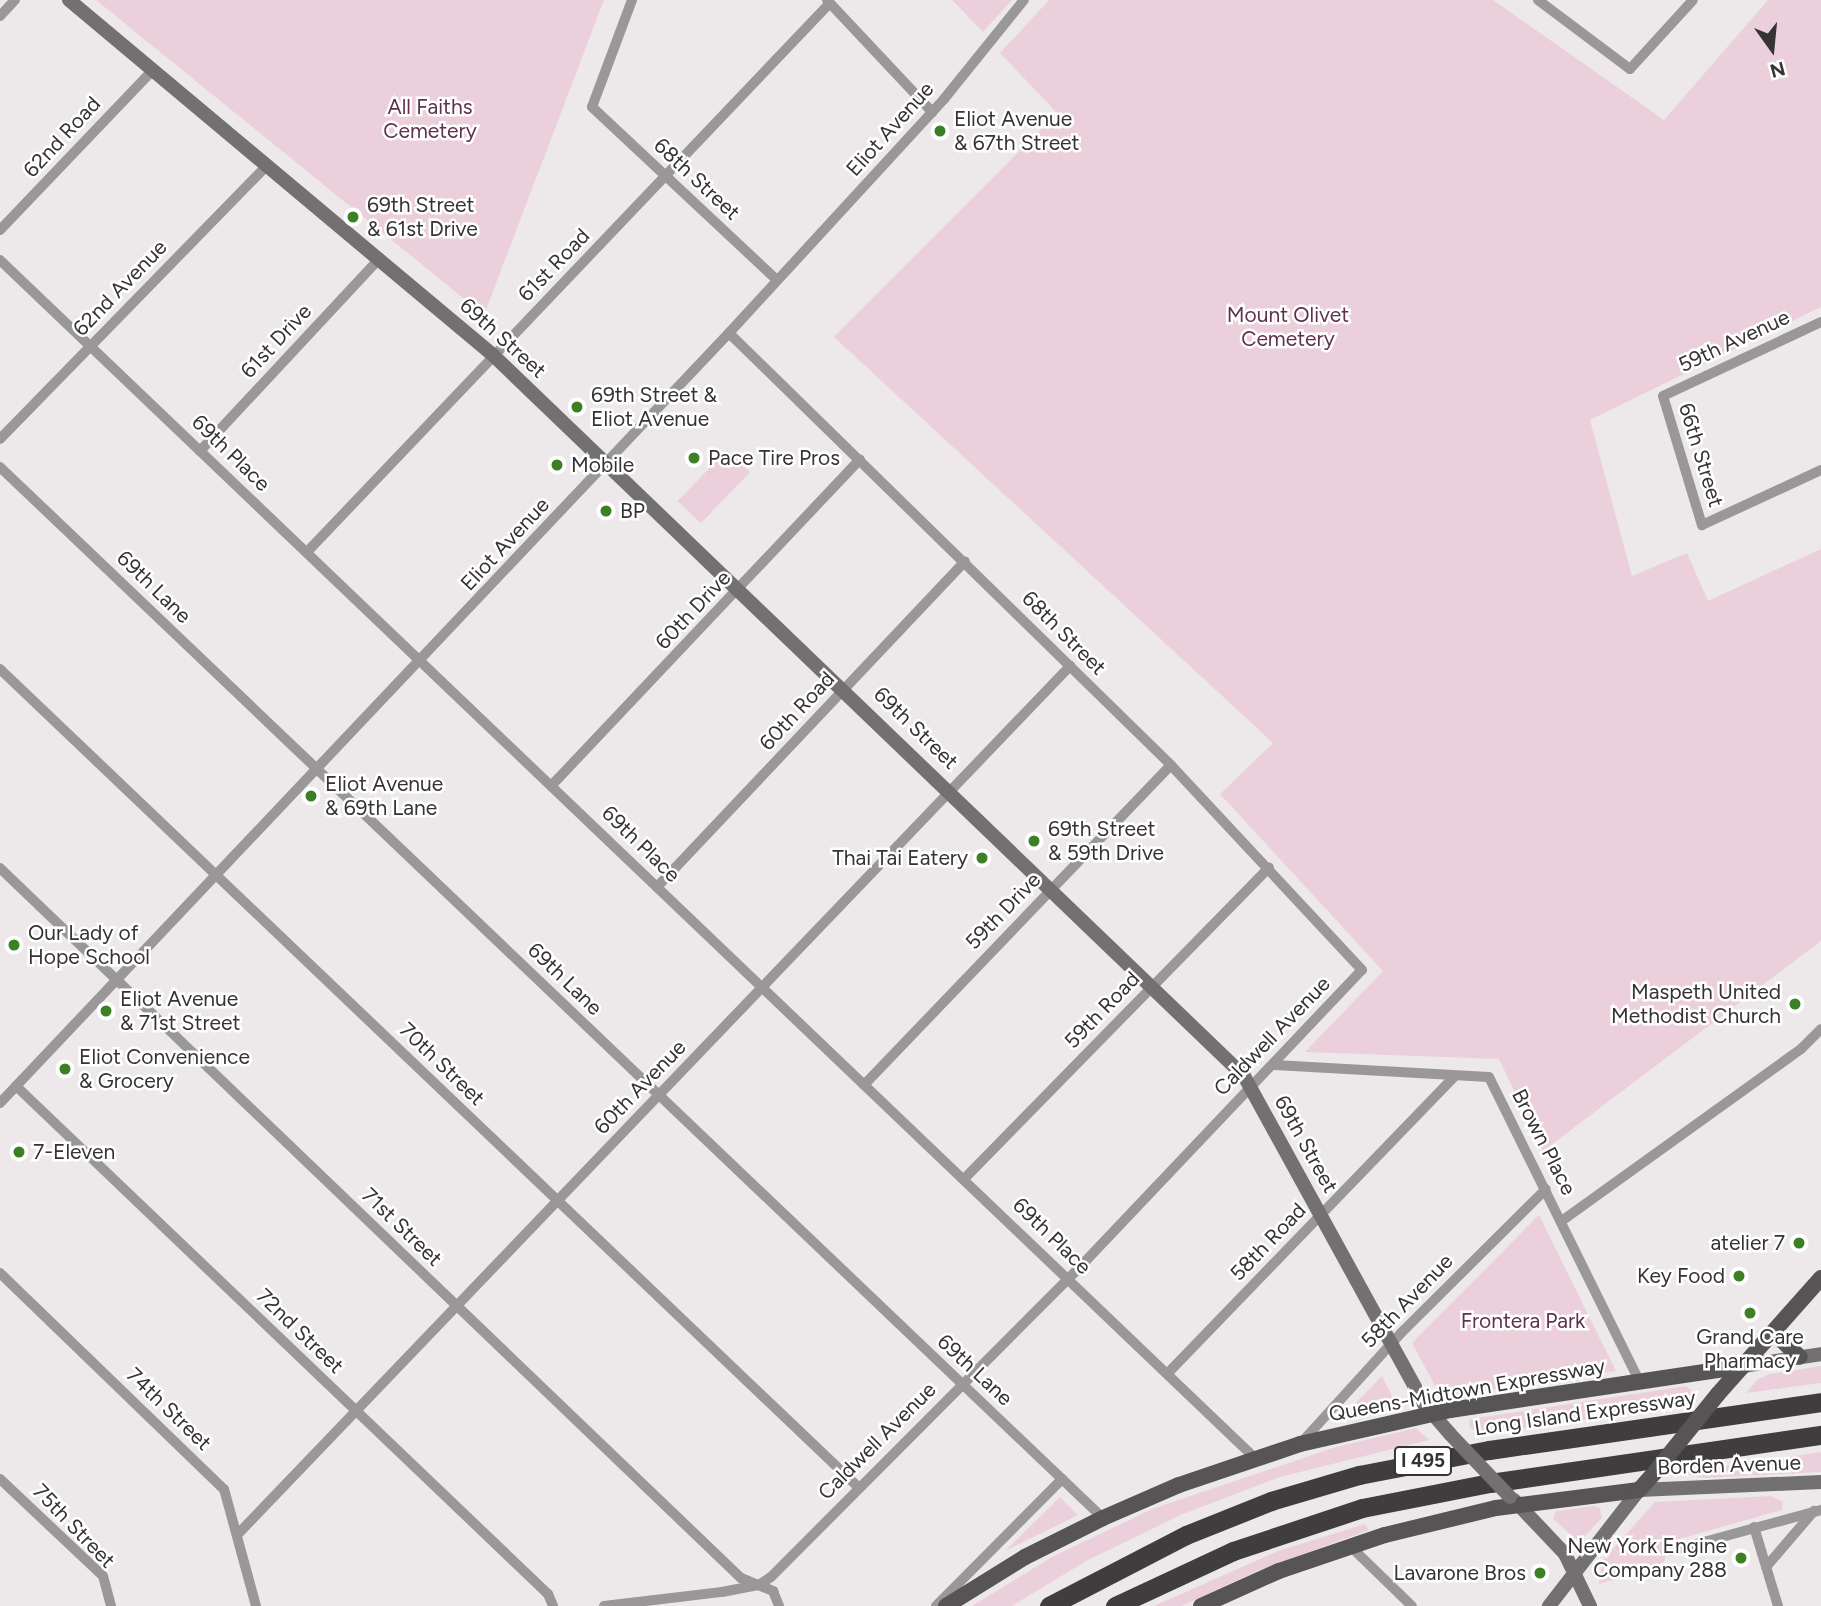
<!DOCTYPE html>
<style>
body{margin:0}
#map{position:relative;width:1821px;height:1606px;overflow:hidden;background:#ede9eb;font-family:Figtree,sans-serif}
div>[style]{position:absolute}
.green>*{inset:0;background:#ebd0dc;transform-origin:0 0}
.street>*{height:10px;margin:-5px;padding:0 5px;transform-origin:5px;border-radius:5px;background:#999798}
.secondary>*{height:14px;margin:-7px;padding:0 7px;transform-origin:7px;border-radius:7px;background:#727071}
.primary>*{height:16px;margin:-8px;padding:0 8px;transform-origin:8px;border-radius:8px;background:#565455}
.highway>*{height:19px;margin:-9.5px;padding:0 9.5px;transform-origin:9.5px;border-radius:9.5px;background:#3f3d3e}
.secondary-bridge>*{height:14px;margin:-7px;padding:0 7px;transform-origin:7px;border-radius:7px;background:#727071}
.primary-bridge>*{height:16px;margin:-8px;padding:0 8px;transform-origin:8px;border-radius:8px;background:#565455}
.dots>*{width:19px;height:19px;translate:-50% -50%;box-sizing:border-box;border:4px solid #fff;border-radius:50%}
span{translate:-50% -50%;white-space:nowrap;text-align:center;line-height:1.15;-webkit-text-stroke:5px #fff;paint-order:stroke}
.shield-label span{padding:2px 5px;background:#fff;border:2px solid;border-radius:5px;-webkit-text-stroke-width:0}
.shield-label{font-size:19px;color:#353334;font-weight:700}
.park-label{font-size:21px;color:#60324a}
.poi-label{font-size:21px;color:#353334}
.left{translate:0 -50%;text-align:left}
.right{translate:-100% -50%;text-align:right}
.street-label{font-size:21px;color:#353334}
.north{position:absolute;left:1737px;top:14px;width:70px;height:70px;-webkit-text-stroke:5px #fff;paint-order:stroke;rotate:165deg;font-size:19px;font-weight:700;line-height:28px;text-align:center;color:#353334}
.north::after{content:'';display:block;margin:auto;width:24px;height:32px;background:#353334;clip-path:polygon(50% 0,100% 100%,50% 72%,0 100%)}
</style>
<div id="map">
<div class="green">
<div style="clip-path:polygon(96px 0,604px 0,484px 315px)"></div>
<div style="clip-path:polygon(952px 0,1012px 0,983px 32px)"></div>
<div style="clip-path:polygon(1049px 0,1493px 0,1664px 120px,1768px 0,1821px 0,1821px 307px,1590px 420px,1632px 576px,1687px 553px,1708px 601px,1821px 549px,1821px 941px,1543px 1151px,1499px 1059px,1305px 1052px,1383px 971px,1220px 794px,1273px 743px,834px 337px,1057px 113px,1000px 53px)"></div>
<div style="left:727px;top:450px;width:32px;height:71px;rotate:44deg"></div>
<div style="clip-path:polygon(1539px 1215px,1616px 1371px,1441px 1397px,1412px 1343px)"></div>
<div style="clip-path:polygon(1821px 1366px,1821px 1383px,1746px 1393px,1758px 1379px,1770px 1374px)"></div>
<div style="clip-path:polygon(1382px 1376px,1397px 1406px,1338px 1421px)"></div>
<div style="clip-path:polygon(1686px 1386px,1694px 1393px,1686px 1405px,1478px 1435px,1469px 1426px,1470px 1419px)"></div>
<div style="clip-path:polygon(1416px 1428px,1429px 1440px,1280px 1477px,1183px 1514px,1088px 1560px,1012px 1606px,972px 1606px,1052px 1557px,1152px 1509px,1336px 1447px)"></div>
<div style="clip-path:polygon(1821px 1452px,1821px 1472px,1704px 1478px,1680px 1473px)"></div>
<div style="clip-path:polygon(1771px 1496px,1783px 1502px,1782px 1510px,1672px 1541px,1662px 1566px,1599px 1584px,1603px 1560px,1655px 1502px)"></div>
<div style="clip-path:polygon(1060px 1497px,1078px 1515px,1005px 1551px)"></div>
<div style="clip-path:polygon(1594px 1506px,1600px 1508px,1602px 1518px,1579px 1542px,1553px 1519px,1556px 1511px)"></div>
<div style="clip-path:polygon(1365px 1524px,1369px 1530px,1257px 1571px,1182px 1606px,1154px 1606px,1278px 1551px)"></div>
</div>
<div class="street">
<div style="left:632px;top:0;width:114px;rotate:110.5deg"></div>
<div style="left:592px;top:107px;width:253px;rotate:43.1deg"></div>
<div style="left:827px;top:0;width:154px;rotate:46.8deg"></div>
<div style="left:1538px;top:0;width:115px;rotate:36.9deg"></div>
<div style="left:1630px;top:69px;width:93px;rotate:-47.6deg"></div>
<div style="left:0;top:16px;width:22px;rotate:-47deg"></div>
<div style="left:0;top:230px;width:221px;rotate:-46.3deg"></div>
<div style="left:0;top:260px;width:1735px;rotate:43.67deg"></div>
<div style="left:1821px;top:322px;width:174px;rotate:154.9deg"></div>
<div style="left:1663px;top:396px;width:135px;rotate:73.2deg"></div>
<div style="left:1702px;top:525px;width:131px;rotate:-24.8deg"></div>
<div style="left:0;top:439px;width:383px;rotate:-45.7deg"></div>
<div style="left:200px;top:451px;width:264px;rotate:-47deg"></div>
<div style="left:0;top:467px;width:1524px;rotate:43.62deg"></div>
<div style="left:307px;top:552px;width:758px;rotate:-46.39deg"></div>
<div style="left:0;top:669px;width:1184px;rotate:43.63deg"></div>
<div style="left:552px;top:785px;width:448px;rotate:-46.6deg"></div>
<div style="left:0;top:868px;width:1026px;rotate:43.78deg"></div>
<div style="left:741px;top:1578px;width:35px;rotate:22deg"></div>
<div style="left:773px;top:1591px;width:16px;rotate:68deg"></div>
<div style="left:657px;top:887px;width:448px;rotate:-46.6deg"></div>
<div style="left:1275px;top:1065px;width:214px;rotate:3.2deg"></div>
<div style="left:1489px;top:1077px;width:339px;rotate:63.7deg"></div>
<div style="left:864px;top:1085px;width:443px;rotate:-46.2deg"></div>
<div style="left:16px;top:1086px;width:736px;rotate:43.68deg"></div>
<div style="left:548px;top:1594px;width:13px;rotate:67deg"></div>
<div style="left:0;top:1103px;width:1060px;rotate:-46.57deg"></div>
<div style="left:729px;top:333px;width:318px;rotate:-47.4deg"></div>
<div style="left:944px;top:99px;width:127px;rotate:-51.1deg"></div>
<div style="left:964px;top:1179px;width:436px;rotate:-45.6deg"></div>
<div style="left:1563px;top:1220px;width:293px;rotate:-35.7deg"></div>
<div style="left:1801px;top:1049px;width:28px;rotate:-45deg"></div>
<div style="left:0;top:1273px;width:311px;rotate:44deg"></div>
<div style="left:224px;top:1489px;width:121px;rotate:74.7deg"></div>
<div style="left:1168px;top:1373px;width:413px;rotate:-46deg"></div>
<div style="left:1300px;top:1444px;width:150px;rotate:-47.7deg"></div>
<div style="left:1401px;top:1333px;width:204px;rotate:-44.8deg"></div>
<div style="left:0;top:1479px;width:141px;rotate:43.3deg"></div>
<div style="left:103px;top:1576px;width:31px;rotate:75deg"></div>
<div style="left:1754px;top:1527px;width:83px;rotate:73.1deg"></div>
<div style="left:237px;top:1535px;width:1204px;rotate:-46.21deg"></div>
<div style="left:1350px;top:1546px;width:86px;rotate:44.1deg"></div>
<div style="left:1671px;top:1551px;width:156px;rotate:-15.3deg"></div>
<div style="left:1766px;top:1567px;width:74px;rotate:-49.4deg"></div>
<div style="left:604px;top:1606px;width:119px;rotate:-6.8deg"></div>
<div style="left:722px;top:1592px;width:38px;rotate:-11deg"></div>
<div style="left:759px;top:1585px;width:14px;rotate:-34deg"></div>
<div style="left:771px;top:1577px;width:435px;rotate:-45.1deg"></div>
<div style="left:1078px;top:1269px;width:412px;rotate:-46.5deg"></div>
<div style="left:1362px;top:970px;width:280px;rotate:-133deg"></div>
<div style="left:1171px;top:765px;width:618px;rotate:-135.66deg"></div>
<div style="left:936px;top:1606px;width:179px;rotate:-45.2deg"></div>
</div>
<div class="secondary">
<div style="left:69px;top:0;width:554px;rotate:39.95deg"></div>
<div style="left:494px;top:356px;width:1040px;rotate:43.83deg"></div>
<div style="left:1244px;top:1076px;width:374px;rotate:61.2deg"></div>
<div style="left:1424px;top:1404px;width:40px;rotate:49deg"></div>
<div style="left:1743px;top:1366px;width:79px;rotate:-8.7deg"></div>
<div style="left:1514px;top:1500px;width:74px;rotate:46.6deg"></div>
<div style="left:1565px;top:1554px;width:58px;rotate:64.3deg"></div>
<div style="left:1549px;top:1606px;width:147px;rotate:-52.2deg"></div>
<div style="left:1639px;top:1490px;width:182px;rotate:-2.5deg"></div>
</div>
<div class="primary">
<div style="left:1774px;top:1333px;width:35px;rotate:43deg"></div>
<div style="left:1718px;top:1394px;width:155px;rotate:-48.4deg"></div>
<div style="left:946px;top:1606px;width:93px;rotate:-31.8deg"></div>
<div style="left:1025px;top:1557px;width:87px;rotate:-26.6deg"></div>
<div style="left:1103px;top:1518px;width:83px;rotate:-23.5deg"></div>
<div style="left:1179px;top:1485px;width:128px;rotate:-18.7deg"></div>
<div style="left:1300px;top:1444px;width:154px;rotate:-12.8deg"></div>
<div style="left:1450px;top:1410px;width:296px;rotate:-8.5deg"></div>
<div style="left:1201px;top:1606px;width:85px;rotate:-24.2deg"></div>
<div style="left:1279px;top:1571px;width:112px;rotate:-18.8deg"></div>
<div style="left:1385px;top:1535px;width:114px;rotate:-13.7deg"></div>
<div style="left:1496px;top:1508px;width:144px;rotate:-7.2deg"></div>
<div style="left:1639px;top:1490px;width:24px;rotate:-48deg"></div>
</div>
<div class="highway">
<div style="left:1049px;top:1606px;width:154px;rotate:-27.4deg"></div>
<div style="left:1186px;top:1535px;width:92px;rotate:-21.8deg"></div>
<div style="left:1271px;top:1501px;width:92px;rotate:-16.5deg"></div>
<div style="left:1359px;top:1475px;width:132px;rotate:-10.9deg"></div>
<div style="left:1489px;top:1450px;width:335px;rotate:-8.2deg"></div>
<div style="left:1115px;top:1606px;width:130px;rotate:-25deg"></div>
<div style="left:1233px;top:1551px;width:136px;rotate:-18.4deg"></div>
<div style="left:1362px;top:1508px;width:130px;rotate:-11.1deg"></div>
<div style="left:1490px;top:1483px;width:334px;rotate:-8.3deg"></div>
</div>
<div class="secondary-bridge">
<div style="left:1450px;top:1434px;width:87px;rotate:46.4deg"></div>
</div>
<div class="primary-bridge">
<div style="left:1655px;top:1472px;width:100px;rotate:-51.1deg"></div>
</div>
<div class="dots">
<div style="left:940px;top:131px;background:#3c8024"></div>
<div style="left:353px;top:217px;background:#3c8024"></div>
<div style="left:577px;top:407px;background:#3c8024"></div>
<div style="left:694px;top:458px;background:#3c8024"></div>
<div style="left:557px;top:465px;background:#3c8024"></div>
<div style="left:606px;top:511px;background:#3c8024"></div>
<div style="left:311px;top:796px;background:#3c8024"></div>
<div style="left:1034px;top:841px;background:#3c8024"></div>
<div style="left:982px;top:858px;background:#3c8024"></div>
<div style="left:14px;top:945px;background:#3c8024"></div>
<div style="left:1795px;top:1004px;background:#3c8024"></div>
<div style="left:106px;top:1011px;background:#3c8024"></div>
<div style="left:65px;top:1069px;background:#3c8024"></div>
<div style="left:19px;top:1152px;background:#3c8024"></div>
<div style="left:1799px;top:1243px;background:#3c8024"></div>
<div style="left:1739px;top:1276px;background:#3c8024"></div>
<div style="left:1750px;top:1313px;background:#3c8024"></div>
<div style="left:1741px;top:1558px;background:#3c8024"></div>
<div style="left:1540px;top:1573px;background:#3c8024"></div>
</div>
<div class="shield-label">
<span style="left:1423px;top:1461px">I 495</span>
</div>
<div class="park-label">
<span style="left:430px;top:119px">All Faiths<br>Cemetery</span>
<span style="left:1288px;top:327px">Mount Olivet<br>Cemetery</span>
<span style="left:1523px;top:1321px">Frontera Park</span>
</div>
<div class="poi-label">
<span class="left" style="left:954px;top:131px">Eliot Avenue<br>&amp; 67th Street</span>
<span class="left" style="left:367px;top:217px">69th Street<br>&amp; 61st Drive</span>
<span class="left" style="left:591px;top:407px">69th Street &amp;<br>Eliot Avenue</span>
<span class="left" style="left:708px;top:458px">Pace Tire Pros</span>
<span class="left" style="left:571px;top:465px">Mobile</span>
<span class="left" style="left:620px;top:511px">BP</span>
<span class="left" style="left:325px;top:796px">Eliot Avenue<br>&amp; 69th Lane</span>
<span class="left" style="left:1048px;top:841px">69th Street<br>&amp; 59th Drive</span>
<span class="right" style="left:968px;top:858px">Thai Tai Eatery</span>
<span class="left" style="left:28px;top:945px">Our Lady of<br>Hope School</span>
<span class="right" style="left:1781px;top:1004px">Maspeth United<br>Methodist Church</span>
<span class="left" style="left:120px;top:1011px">Eliot Avenue<br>&amp; 71st Street</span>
<span class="left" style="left:79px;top:1069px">Eliot Convenience<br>&amp; Grocery</span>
<span class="left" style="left:33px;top:1152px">7-Eleven</span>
<span class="right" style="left:1785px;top:1243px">atelier 7</span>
<span class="right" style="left:1725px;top:1276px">Key Food</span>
<span style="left:1750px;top:1349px">Grand Care<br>Pharmacy</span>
<span class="right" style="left:1727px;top:1558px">New York Engine<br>Company 288</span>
<span class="right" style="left:1526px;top:1573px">Lavarone Bros</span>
</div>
<div class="street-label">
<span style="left:890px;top:129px;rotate:-48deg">Eliot Avenue</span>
<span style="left:62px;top:137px;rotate:-47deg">62nd Road</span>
<span style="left:697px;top:179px;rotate:43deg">68th Street</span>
<span style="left:554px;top:265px;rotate:-46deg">61st Road</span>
<span style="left:120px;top:288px;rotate:-46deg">62nd Avenue</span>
<span style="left:503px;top:338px;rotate:42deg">69th Street</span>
<span style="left:276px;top:341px;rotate:-47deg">61st Drive</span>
<span style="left:1734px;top:341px;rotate:-25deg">59th Avenue</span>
<span style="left:231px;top:453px;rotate:44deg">69th Place</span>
<span style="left:1701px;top:455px;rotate:73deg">66th Street</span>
<span style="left:505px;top:544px;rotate:-47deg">Eliot Avenue</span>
<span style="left:154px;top:587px;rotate:44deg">69th Lane</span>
<span style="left:693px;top:610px;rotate:-47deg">60th Drive</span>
<span style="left:1064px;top:633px;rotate:45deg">68th Street</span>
<span style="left:797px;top:711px;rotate:-47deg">60th Road</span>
<span style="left:916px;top:728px;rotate:44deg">69th Street</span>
<span style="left:641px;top:844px;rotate:44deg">69th Place</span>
<span style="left:1003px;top:911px;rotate:-46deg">59th Drive</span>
<span style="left:565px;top:979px;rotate:44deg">69th Lane</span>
<span style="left:1102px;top:1010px;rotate:-46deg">59th Road</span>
<span style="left:1272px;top:1036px;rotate:-46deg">Caldwell Avenue</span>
<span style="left:442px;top:1064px;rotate:44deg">70th Street</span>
<span style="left:640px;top:1087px;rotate:-46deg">60th Avenue</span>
<span style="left:1544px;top:1142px;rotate:63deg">Brown Place</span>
<span style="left:1306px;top:1144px;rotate:61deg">69th Street</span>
<span style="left:402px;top:1227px;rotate:44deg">71st Street</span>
<span style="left:1052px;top:1236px;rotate:44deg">69th Place</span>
<span style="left:1268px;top:1242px;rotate:-46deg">58th Road</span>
<span style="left:1407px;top:1301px;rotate:-46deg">58th Avenue</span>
<span style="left:300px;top:1331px;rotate:44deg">72nd Street</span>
<span style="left:975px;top:1370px;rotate:43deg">69th Lane</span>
<span style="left:1467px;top:1390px;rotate:-10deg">Queens-Midtown Expressway</span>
<span style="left:169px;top:1409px;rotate:44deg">74th Street</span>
<span style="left:1585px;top:1413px;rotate:-8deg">Long Island Expressway</span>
<span style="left:877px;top:1441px;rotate:-45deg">Caldwell Avenue</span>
<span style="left:1729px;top:1465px;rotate:-2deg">Borden Avenue</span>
<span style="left:74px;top:1526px;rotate:46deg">75th Street</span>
</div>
<div class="north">N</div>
</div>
